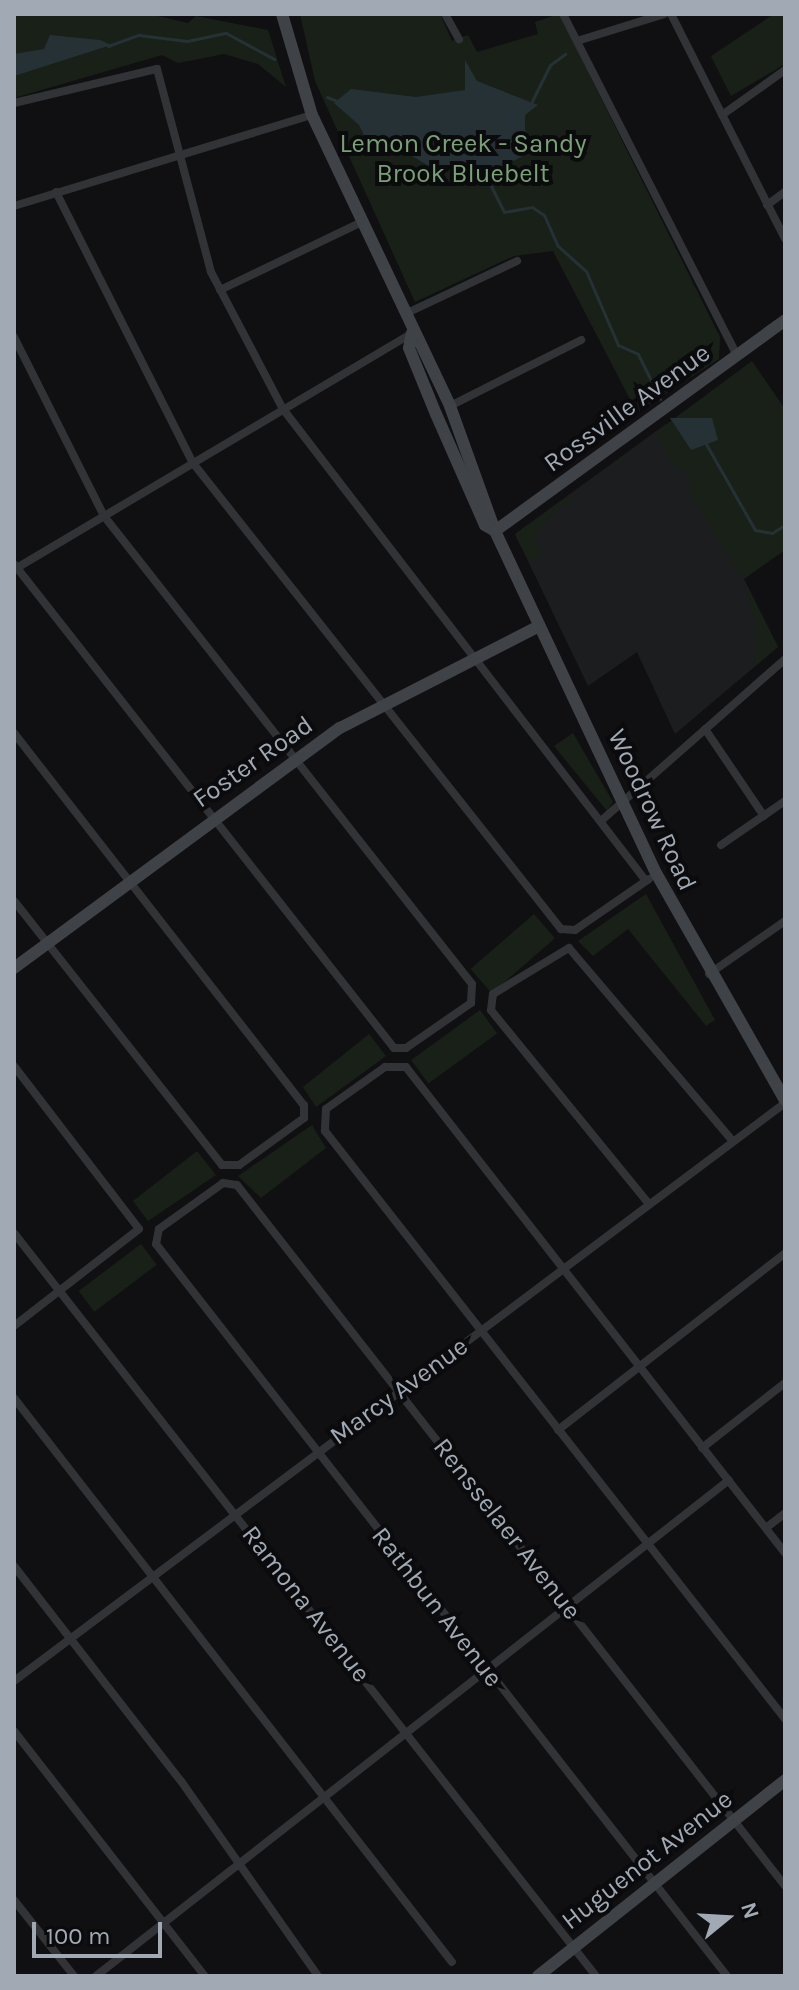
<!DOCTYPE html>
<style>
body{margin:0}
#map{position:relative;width:799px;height:1990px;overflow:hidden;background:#101012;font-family:Karla,sans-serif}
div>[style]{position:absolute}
.built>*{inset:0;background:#1c1d1f}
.green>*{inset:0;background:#182018;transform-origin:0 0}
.water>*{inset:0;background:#263136}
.stream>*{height:3px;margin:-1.5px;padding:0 1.5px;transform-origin:1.5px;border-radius:1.5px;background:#263136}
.street>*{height:8px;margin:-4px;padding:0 4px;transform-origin:4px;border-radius:4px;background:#313337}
.secondary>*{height:12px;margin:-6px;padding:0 6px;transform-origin:6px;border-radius:6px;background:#3f4247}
span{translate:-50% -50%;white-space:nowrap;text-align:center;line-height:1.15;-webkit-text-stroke:8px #0b0b0d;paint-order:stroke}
.park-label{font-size:26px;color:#79a076}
.street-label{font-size:26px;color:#a0a9b4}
.frame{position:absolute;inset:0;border:16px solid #a0a9b4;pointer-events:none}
.north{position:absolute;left:687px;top:1878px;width:80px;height:80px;-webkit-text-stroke:6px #0b0b0d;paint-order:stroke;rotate:72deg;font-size:22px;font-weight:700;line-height:32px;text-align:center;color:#a0a9b4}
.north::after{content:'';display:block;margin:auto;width:28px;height:36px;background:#a0a9b4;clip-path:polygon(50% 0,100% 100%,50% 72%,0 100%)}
.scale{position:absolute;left:32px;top:1922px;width:130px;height:36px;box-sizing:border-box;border:4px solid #a0a9b4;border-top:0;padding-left:10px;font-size:24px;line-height:28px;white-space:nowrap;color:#a0a9b4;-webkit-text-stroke:6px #0b0b0d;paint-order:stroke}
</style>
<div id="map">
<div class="built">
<div style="clip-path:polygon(666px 424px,778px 647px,675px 734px,637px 652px,588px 686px,515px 534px)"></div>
</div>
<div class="green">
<div style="clip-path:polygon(14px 14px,149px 14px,188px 23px,196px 16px,268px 30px,286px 87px,258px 64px,224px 54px,178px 63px,162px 55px,14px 98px)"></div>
<div style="clip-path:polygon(300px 14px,440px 14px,452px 41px,468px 35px,477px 52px,538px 34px,535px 22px,559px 14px,720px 337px,719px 359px,620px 423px,616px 415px,633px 405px,553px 251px,514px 256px,415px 302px,315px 81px)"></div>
<div style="clip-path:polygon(774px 14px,785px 14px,785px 64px,731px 96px,711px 56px)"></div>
<div style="clip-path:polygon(752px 361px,785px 409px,785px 550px,744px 579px,778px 647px,754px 667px,757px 629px,745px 583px,691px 495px,689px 473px,673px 465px,656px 432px)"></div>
<div style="clip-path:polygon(568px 496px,572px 504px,557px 507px,533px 537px,542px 554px,528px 560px,515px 534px)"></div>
<div style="clip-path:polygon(573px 733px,613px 802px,607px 811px,554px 746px)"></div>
<div style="clip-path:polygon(646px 894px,715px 1020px,706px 1026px,628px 929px,593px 956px,578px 941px)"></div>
<div style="left:534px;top:914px;width:32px;height:84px;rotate:49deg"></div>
<div style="left:480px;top:1010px;width:29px;height:85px;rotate:54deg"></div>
<div style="clip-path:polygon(369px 1034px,386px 1056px,316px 1107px,303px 1087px)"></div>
<div style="clip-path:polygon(312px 1125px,326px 1148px,261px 1198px,238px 1176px)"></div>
<div style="clip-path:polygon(197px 1151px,216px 1175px,148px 1221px,133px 1201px)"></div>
<div style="left:141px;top:1244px;width:26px;height:78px;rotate:53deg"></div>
</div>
<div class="water">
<div style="clip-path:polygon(50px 35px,100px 40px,111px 45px,14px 76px,14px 54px,44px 49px)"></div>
<div style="clip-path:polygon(465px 60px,477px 81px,538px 105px,525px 115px,525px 130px,539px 147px,486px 176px,427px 165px,394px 145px,371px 149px,359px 125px,334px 103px,351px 89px,416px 97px,465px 90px)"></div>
<div style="clip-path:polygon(670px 418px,712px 418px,718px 440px,691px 450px)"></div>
</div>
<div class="stream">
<div style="left:108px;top:46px;width:33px;rotate:-20deg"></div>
<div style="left:139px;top:35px;width:48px;rotate:7.1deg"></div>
<div style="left:187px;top:41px;width:40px;rotate:-12deg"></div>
<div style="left:226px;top:33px;width:55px;rotate:28.4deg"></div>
<div style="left:327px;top:97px;width:11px;rotate:22deg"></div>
<div style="left:532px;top:101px;width:40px;rotate:-63.4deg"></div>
<div style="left:550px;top:65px;width:19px;rotate:-36deg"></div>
<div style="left:486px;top:176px;width:40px;rotate:63.4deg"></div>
<div style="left:504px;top:212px;width:28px;rotate:-10deg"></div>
<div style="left:532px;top:207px;width:14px;rotate:34deg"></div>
<div style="left:544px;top:215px;width:34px;rotate:66deg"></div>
<div style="left:558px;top:246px;width:38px;rotate:42deg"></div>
<div style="left:586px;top:271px;width:81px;rotate:66.6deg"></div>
<div style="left:618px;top:345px;width:22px;rotate:24deg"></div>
<div style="left:638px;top:354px;width:50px;rotate:63.9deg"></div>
<div style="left:706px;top:444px;width:99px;rotate:60.3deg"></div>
<div style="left:755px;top:530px;width:17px;rotate:10deg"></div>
<div style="left:772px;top:533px;width:15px;rotate:-32deg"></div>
</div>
<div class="street">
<div style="left:445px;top:14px;width:29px;rotate:61deg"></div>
<div style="left:563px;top:14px;width:384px;rotate:63deg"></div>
<div style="left:671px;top:14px;width:252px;rotate:63.1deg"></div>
<div style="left:577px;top:41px;width:91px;rotate:-17.2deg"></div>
<div style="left:14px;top:103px;width:147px;rotate:-13.4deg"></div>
<div style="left:157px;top:69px;width:210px;rotate:75.1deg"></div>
<div style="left:211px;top:272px;width:155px;rotate:62.3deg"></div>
<div style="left:283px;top:409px;width:595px;rotate:52.44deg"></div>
<div style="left:722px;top:115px;width:77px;rotate:-35.5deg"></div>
<div style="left:56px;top:192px;width:304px;rotate:63.2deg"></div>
<div style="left:193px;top:463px;width:594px;rotate:51.7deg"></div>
<div style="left:561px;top:929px;width:14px;rotate:4deg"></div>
<div style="left:575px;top:930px;width:90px;rotate:-34.6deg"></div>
<div style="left:767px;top:205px;width:22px;rotate:-36deg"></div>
<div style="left:14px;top:206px;width:312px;rotate:-17deg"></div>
<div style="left:220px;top:290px;width:157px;rotate:-25.6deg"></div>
<div style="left:405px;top:314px;width:124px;rotate:-25.3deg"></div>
<div style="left:14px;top:337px;width:200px;rotate:63.3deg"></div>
<div style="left:104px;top:516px;width:595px;rotate:51.82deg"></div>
<div style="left:472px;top:984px;width:19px;rotate:93deg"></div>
<div style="left:471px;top:1003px;width:79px;rotate:145.3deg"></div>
<div style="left:406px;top:1048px;width:12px;rotate:180deg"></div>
<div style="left:394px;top:1048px;width:615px;rotate:-128.14deg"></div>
<div style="left:450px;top:406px;width:147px;rotate:-26.7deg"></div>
<div style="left:15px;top:569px;width:462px;rotate:-30.7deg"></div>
<div style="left:705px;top:729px;width:105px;rotate:55.9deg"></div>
<div style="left:14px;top:733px;width:472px;rotate:52.1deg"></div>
<div style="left:304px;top:1105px;width:13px;rotate:90deg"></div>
<div style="left:304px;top:1118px;width:80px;rotate:144.1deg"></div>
<div style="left:239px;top:1165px;width:17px;rotate:180deg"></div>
<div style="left:222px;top:1165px;width:336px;rotate:-128.2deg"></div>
<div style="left:602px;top:820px;width:244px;rotate:-41.3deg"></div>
<div style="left:721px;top:845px;width:78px;rotate:-34.5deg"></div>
<div style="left:709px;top:974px;width:93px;rotate:-34.9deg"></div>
<div style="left:14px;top:1066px;width:205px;rotate:52.5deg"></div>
<div style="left:139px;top:1229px;width:158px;rotate:142.2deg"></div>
<div style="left:649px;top:1204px;width:250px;rotate:-129.2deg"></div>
<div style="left:491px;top:1010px;width:16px;rotate:-83deg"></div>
<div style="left:493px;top:994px;width:89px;rotate:-31.2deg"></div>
<div style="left:569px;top:948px;width:250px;rotate:49.7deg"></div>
<div style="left:14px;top:1233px;width:944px;rotate:51.93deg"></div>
<div style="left:14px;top:1398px;width:714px;rotate:52.17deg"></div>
<div style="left:558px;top:1430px;width:288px;rotate:-37.9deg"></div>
<div style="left:702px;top:1448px;width:105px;rotate:-38.1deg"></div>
<div style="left:766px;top:1528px;width:24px;rotate:-38deg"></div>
<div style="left:785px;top:1553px;width:616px;rotate:-127.95deg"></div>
<div style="left:406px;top:1067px;width:21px;rotate:180deg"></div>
<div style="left:385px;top:1067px;width:72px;rotate:144.6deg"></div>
<div style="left:326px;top:1109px;width:22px;rotate:93deg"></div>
<div style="left:325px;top:1131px;width:747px;rotate:51.96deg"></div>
<div style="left:14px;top:1566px;width:272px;rotate:52.2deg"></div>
<div style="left:181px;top:1781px;width:238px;rotate:54.9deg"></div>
<div style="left:14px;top:1681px;width:964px;rotate:-36.86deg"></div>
<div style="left:14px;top:1731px;width:311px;rotate:52.1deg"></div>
<div style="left:14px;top:1900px;width:97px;rotate:51.7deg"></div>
<div style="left:96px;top:1976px;width:804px;rotate:-38.08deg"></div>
<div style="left:727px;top:1976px;width:928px;rotate:-127.96deg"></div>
<div style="left:156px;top:1244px;width:15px;rotate:-79deg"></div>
<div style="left:159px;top:1229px;width:79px;rotate:-35.7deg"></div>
<div style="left:223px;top:1183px;width:14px;rotate:8deg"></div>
<div style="left:237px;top:1185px;width:890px;rotate:51.98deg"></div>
</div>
<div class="secondary">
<div style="left:282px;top:14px;width:105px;rotate:73.5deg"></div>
<div style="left:312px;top:115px;width:322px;rotate:64.6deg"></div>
<div style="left:450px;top:406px;width:133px;rotate:70.2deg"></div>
<div style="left:495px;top:531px;width:378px;rotate:64.8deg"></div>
<div style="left:656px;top:873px;width:261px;rotate:60.4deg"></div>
<div style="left:412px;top:333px;width:15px;rotate:101deg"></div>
<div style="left:409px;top:348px;width:71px;rotate:67.8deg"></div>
<div style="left:436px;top:414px;width:121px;rotate:66.2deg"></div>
<div style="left:485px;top:525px;width:12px;rotate:31deg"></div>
<div style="left:495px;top:531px;width:359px;rotate:-36deg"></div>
<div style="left:14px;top:968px;width:405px;rotate:-36.4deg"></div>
<div style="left:340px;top:728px;width:224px;rotate:-27.1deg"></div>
<div style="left:538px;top:1976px;width:315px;rotate:-38.4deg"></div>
</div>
<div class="park-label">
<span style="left:463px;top:159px">Lemon Creek - Sandy<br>Brook Bluebelt</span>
</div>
<div class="street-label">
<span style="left:627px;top:408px;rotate:-36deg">Rossville Avenue</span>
<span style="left:253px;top:762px;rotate:-35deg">Foster Road</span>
<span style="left:652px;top:810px;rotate:65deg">Woodrow Road</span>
<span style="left:399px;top:1391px;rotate:-36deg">Marcy Avenue</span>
<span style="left:507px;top:1529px;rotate:52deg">Rensselaer Avenue</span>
<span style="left:306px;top:1604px;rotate:52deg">Ramona Avenue</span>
<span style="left:437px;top:1607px;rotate:52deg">Rathbun Avenue</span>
<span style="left:647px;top:1860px;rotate:-38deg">Huguenot Avenue</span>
</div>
<div class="frame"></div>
<div class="north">N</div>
<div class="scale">100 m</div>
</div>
